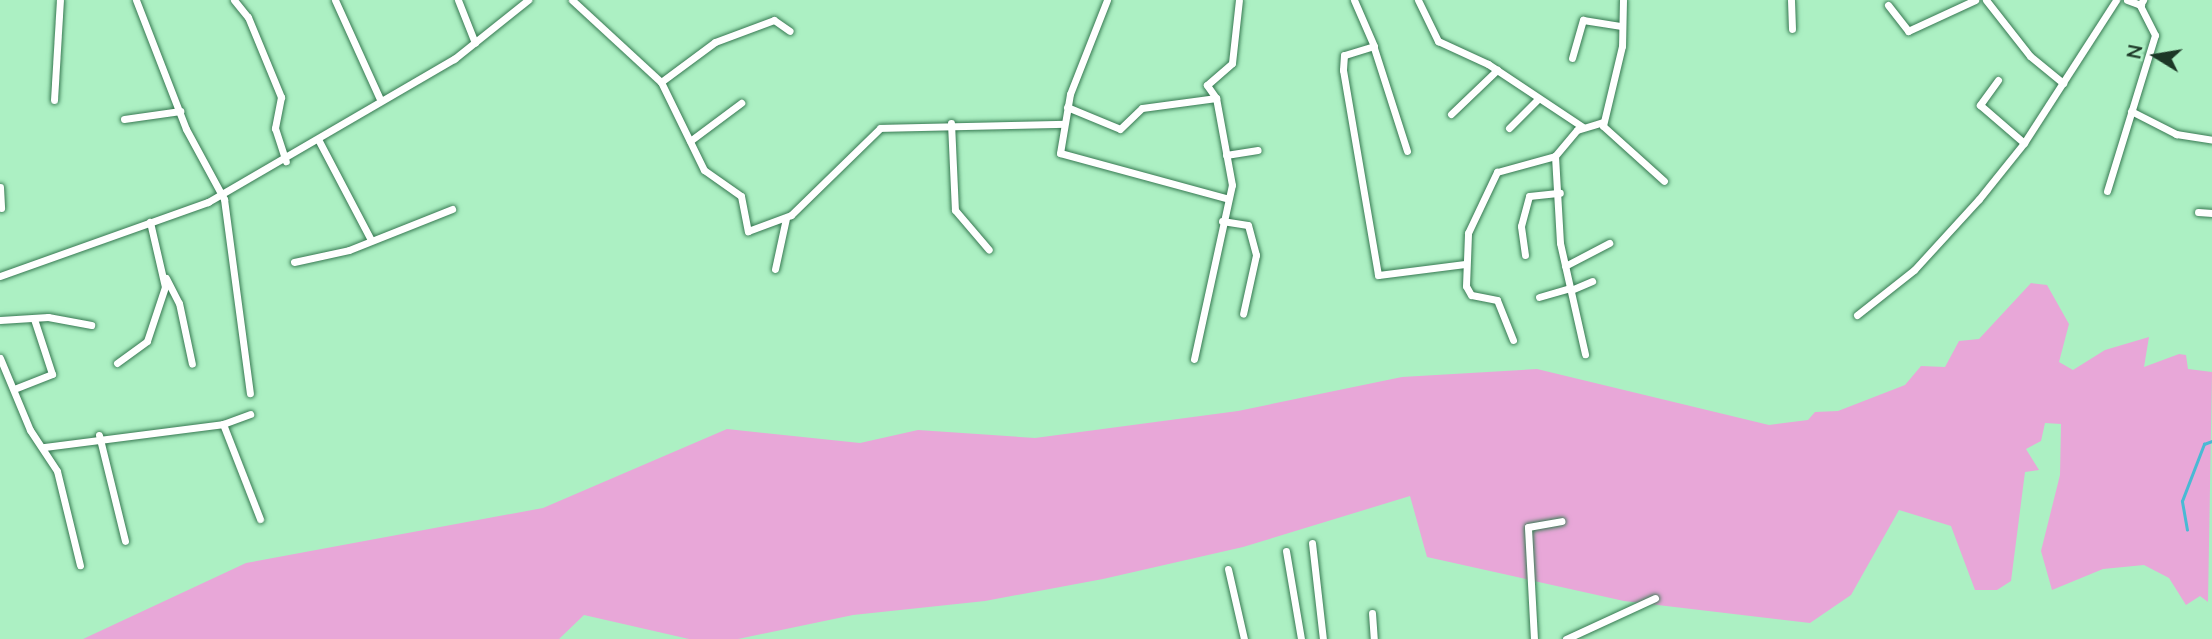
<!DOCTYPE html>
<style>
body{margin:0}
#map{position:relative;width:2212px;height:639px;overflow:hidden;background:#acf0c3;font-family:"Nunito Sans",sans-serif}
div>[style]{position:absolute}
.green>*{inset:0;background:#e8a7d8}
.stream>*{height:2.5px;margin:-1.25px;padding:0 1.25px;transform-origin:1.25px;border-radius:1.25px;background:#49bad4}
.roads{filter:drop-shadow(0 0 2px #377952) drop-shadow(0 0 2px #377952)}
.minor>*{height:7px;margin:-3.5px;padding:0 3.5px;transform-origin:3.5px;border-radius:3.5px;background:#fff}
span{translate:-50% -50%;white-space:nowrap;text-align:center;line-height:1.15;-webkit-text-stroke:6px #acf0c3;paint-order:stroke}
.north{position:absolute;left:2121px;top:21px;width:70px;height:70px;-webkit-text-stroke:5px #acf0c3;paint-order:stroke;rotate:281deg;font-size:19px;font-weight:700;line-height:28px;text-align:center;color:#1c3726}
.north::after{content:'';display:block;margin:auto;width:24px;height:32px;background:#1c3726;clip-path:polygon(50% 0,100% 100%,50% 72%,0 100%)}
</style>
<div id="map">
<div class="green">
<div style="clip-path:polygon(2031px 283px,2047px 285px,2069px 324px,2059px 362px,2073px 370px,2105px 350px,2149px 337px,2144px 367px,2179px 354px,2186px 355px,2188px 369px,2212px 372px,2208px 602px,2200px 596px,2186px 605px,2169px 578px,2144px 565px,2103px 569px,2052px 590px,2041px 551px,2060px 475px,2061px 424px,2045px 423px,2041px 441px,2026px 449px,2039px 470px,2025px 472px,2011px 581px,1997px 590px,1975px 590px,1951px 526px,1899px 510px,1851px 595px,1810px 623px,1624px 601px,1427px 557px,1410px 496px,1243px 547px,1103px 579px,985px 601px,853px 615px,738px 639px,689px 639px,584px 615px,559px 639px,83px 639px,246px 563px,543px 508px,727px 429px,860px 443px,918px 430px,1035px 438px,1238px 411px,1402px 377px,1537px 369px,1769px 425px,1808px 420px,1815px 412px,1838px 411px,1905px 385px,1921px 366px,1945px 367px,1959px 341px,1979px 339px)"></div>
</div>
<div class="stream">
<div style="left:2187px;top:530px;width:29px;rotate:-100deg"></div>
<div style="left:2182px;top:501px;width:61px;rotate:-68.9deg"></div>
<div style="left:2204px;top:444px;width:9px;rotate:-21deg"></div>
</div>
<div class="roads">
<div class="minor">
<div style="left:136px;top:0;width:138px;rotate:68.8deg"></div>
<div style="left:186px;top:129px;width:80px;rotate:61.5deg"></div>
<div style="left:224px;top:199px;width:196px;rotate:82.4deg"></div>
<div style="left:234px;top:0;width:22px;rotate:51deg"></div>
<div style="left:248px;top:17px;width:87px;rotate:67.6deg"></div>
<div style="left:281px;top:97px;width:32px;rotate:101deg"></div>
<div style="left:275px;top:128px;width:35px;rotate:72deg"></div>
<div style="left:335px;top:0;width:107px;rotate:65.6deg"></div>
<div style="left:458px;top:0;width:46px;rotate:68.4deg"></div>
<div style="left:572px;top:0;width:121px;rotate:42.7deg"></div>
<div style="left:661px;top:82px;width:98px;rotate:64deg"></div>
<div style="left:704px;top:170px;width:45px;rotate:35.1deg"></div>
<div style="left:741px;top:196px;width:36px;rotate:79deg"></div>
<div style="left:748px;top:231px;width:46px;rotate:-20.4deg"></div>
<div style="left:791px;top:215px;width:124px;rotate:-44.3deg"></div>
<div style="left:880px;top:128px;width:183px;rotate:-1.3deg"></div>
<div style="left:1107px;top:0;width:101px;rotate:111.5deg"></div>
<div style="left:1070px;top:94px;width:60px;rotate:99.6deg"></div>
<div style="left:1060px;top:153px;width:172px;rotate:15.2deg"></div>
<div style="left:1354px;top:0;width:50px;rotate:66.5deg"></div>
<div style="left:1374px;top:46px;width:31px;rotate:163deg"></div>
<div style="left:1344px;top:55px;width:15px;rotate:94deg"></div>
<div style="left:1343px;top:70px;width:208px;rotate:80.3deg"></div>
<div style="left:1378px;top:275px;width:88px;rotate:-7.2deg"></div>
<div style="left:1418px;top:0;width:46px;rotate:64deg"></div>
<div style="left:1438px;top:41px;width:55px;rotate:24.7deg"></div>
<div style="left:1488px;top:64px;width:114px;rotate:33.6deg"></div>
<div style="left:1623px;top:0;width:46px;rotate:91.2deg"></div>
<div style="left:1622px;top:46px;width:82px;rotate:103.4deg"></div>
<div style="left:1603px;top:126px;width:82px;rotate:42deg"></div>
<div style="left:1791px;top:0;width:29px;rotate:88deg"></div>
<div style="left:1986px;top:0;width:71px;rotate:51.8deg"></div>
<div style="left:2030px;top:56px;width:43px;rotate:39.3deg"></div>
<div style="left:2127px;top:0;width:15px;rotate:20deg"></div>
<div style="left:1888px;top:5px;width:33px;rotate:52deg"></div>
<div style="left:1908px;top:31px;width:74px;rotate:-24.8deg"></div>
<div style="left:1374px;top:48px;width:108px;rotate:72.2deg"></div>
<div style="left:1572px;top:58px;width:40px;rotate:-74deg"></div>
<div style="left:1583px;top:20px;width:39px;rotate:9deg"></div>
<div style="left:1998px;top:80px;width:31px;rotate:126deg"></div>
<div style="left:1980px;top:105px;width:58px;rotate:40.8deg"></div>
<div style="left:661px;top:82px;width:67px;rotate:-36.5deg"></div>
<div style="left:715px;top:42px;width:63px;rotate:-20.4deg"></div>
<div style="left:774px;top:20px;width:19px;rotate:35deg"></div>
<div style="left:54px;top:100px;width:100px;rotate:-86.6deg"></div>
<div style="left:1067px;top:107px;width:57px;rotate:22.5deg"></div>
<div style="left:1120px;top:129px;width:30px;rotate:-44deg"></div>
<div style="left:1142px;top:108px;width:75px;rotate:-7.7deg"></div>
<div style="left:2131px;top:111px;width:51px;rotate:27.1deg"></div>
<div style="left:2176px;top:134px;width:36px;rotate:9deg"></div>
<div style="left:1451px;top:114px;width:64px;rotate:-43.7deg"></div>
<div style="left:124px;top:119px;width:57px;rotate:-8.1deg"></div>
<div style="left:951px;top:123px;width:87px;rotate:87.4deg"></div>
<div style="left:955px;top:210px;width:52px;rotate:49.6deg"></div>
<div style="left:1509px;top:128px;width:42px;rotate:-45deg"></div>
<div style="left:319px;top:141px;width:112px;rotate:62.3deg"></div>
<div style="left:690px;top:141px;width:64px;rotate:-36.7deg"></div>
<div style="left:1226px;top:155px;width:32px;rotate:-9deg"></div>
<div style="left:1555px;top:156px;width:87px;rotate:86.7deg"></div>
<div style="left:1560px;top:243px;width:114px;rotate:77.3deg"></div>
<div style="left:0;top:187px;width:21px;rotate:87deg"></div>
<div style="left:2107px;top:191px;width:163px;rotate:-72.9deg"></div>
<div style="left:2155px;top:35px;width:34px;rotate:-117deg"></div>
<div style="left:2140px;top:5px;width:6px;rotate:-59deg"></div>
<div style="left:2198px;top:212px;width:14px;rotate:4deg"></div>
<div style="left:1222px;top:221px;width:26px;rotate:9deg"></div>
<div style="left:1248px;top:225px;width:31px;rotate:75deg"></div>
<div style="left:1256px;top:255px;width:60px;rotate:102.4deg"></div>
<div style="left:1525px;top:255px;width:29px;rotate:-98deg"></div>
<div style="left:1521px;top:226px;width:31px;rotate:-75deg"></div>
<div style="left:1529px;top:196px;width:31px;rotate:-6deg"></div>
<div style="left:294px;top:262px;width:56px;rotate:-12.3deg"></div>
<div style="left:349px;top:250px;width:111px;rotate:-21.7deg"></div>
<div style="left:1565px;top:266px;width:50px;rotate:-27.6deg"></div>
<div style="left:775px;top:269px;width:52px;rotate:-77.8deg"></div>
<div style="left:0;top:276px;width:221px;rotate:-19.6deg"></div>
<div style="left:208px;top:202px;width:285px;rotate:-30.2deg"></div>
<div style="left:454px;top:59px;width:95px;rotate:-38.6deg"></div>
<div style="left:166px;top:278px;width:28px;rotate:63deg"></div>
<div style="left:179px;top:303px;width:62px;rotate:78deg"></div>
<div style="left:1571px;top:290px;width:23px;rotate:-23deg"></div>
<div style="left:1539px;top:297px;width:32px;rotate:-16deg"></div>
<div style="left:1857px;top:315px;width:73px;rotate:-38.3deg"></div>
<div style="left:1914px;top:270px;width:96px;rotate:-47.5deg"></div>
<div style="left:1979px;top:199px;width:72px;rotate:-51.2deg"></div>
<div style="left:2024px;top:143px;width:170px;rotate:-57.2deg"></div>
<div style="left:0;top:320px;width:48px;rotate:-3.6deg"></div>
<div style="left:48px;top:317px;width:44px;rotate:10.5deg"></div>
<div style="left:1513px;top:340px;width:43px;rotate:-111.8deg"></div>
<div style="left:1497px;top:300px;width:26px;rotate:-169deg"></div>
<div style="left:1471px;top:295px;width:10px;rotate:-119deg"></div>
<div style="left:1466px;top:286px;width:53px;rotate:-87.8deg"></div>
<div style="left:1468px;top:233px;width:68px;rotate:-64.6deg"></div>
<div style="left:1497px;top:172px;width:60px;rotate:-15.4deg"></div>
<div style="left:1555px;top:156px;width:34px;rotate:-50deg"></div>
<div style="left:1577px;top:130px;width:27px;rotate:-17deg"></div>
<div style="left:0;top:358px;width:78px;rotate:67.4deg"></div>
<div style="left:30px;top:430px;width:49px;rotate:56.6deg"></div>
<div style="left:57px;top:471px;width:97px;rotate:76.3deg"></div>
<div style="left:1194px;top:359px;width:178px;rotate:-77.7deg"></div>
<div style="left:1232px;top:185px;width:88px;rotate:-100.4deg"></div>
<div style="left:1216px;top:98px;width:16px;rotate:-125deg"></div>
<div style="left:1207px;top:85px;width:33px;rotate:-41deg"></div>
<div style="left:1232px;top:63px;width:63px;rotate:-83.7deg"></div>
<div style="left:117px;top:363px;width:37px;rotate:-36deg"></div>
<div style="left:147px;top:341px;width:57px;rotate:-71.6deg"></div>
<div style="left:165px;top:287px;width:67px;rotate:-103deg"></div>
<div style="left:14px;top:389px;width:41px;rotate:-21.5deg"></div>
<div style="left:52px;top:374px;width:58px;rotate:-108.1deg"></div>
<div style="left:223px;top:424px;width:29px;rotate:-20deg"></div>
<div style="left:99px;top:435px;width:109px;rotate:76.2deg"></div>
<div style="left:44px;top:447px;width:180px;rotate:-7.3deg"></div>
<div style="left:223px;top:424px;width:102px;rotate:68.7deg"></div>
<div style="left:1312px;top:543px;width:97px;rotate:83.5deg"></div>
<div style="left:1286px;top:551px;width:89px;rotate:80.3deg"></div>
<div style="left:1228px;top:569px;width:72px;rotate:77.1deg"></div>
<div style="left:1372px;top:613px;width:26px;rotate:86deg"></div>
<div style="left:1534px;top:639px;width:112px;rotate:-93.1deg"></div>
<div style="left:1528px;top:527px;width:34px;rotate:-10deg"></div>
<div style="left:1566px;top:639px;width:98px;rotate:-24.7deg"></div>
</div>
</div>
<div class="north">N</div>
</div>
